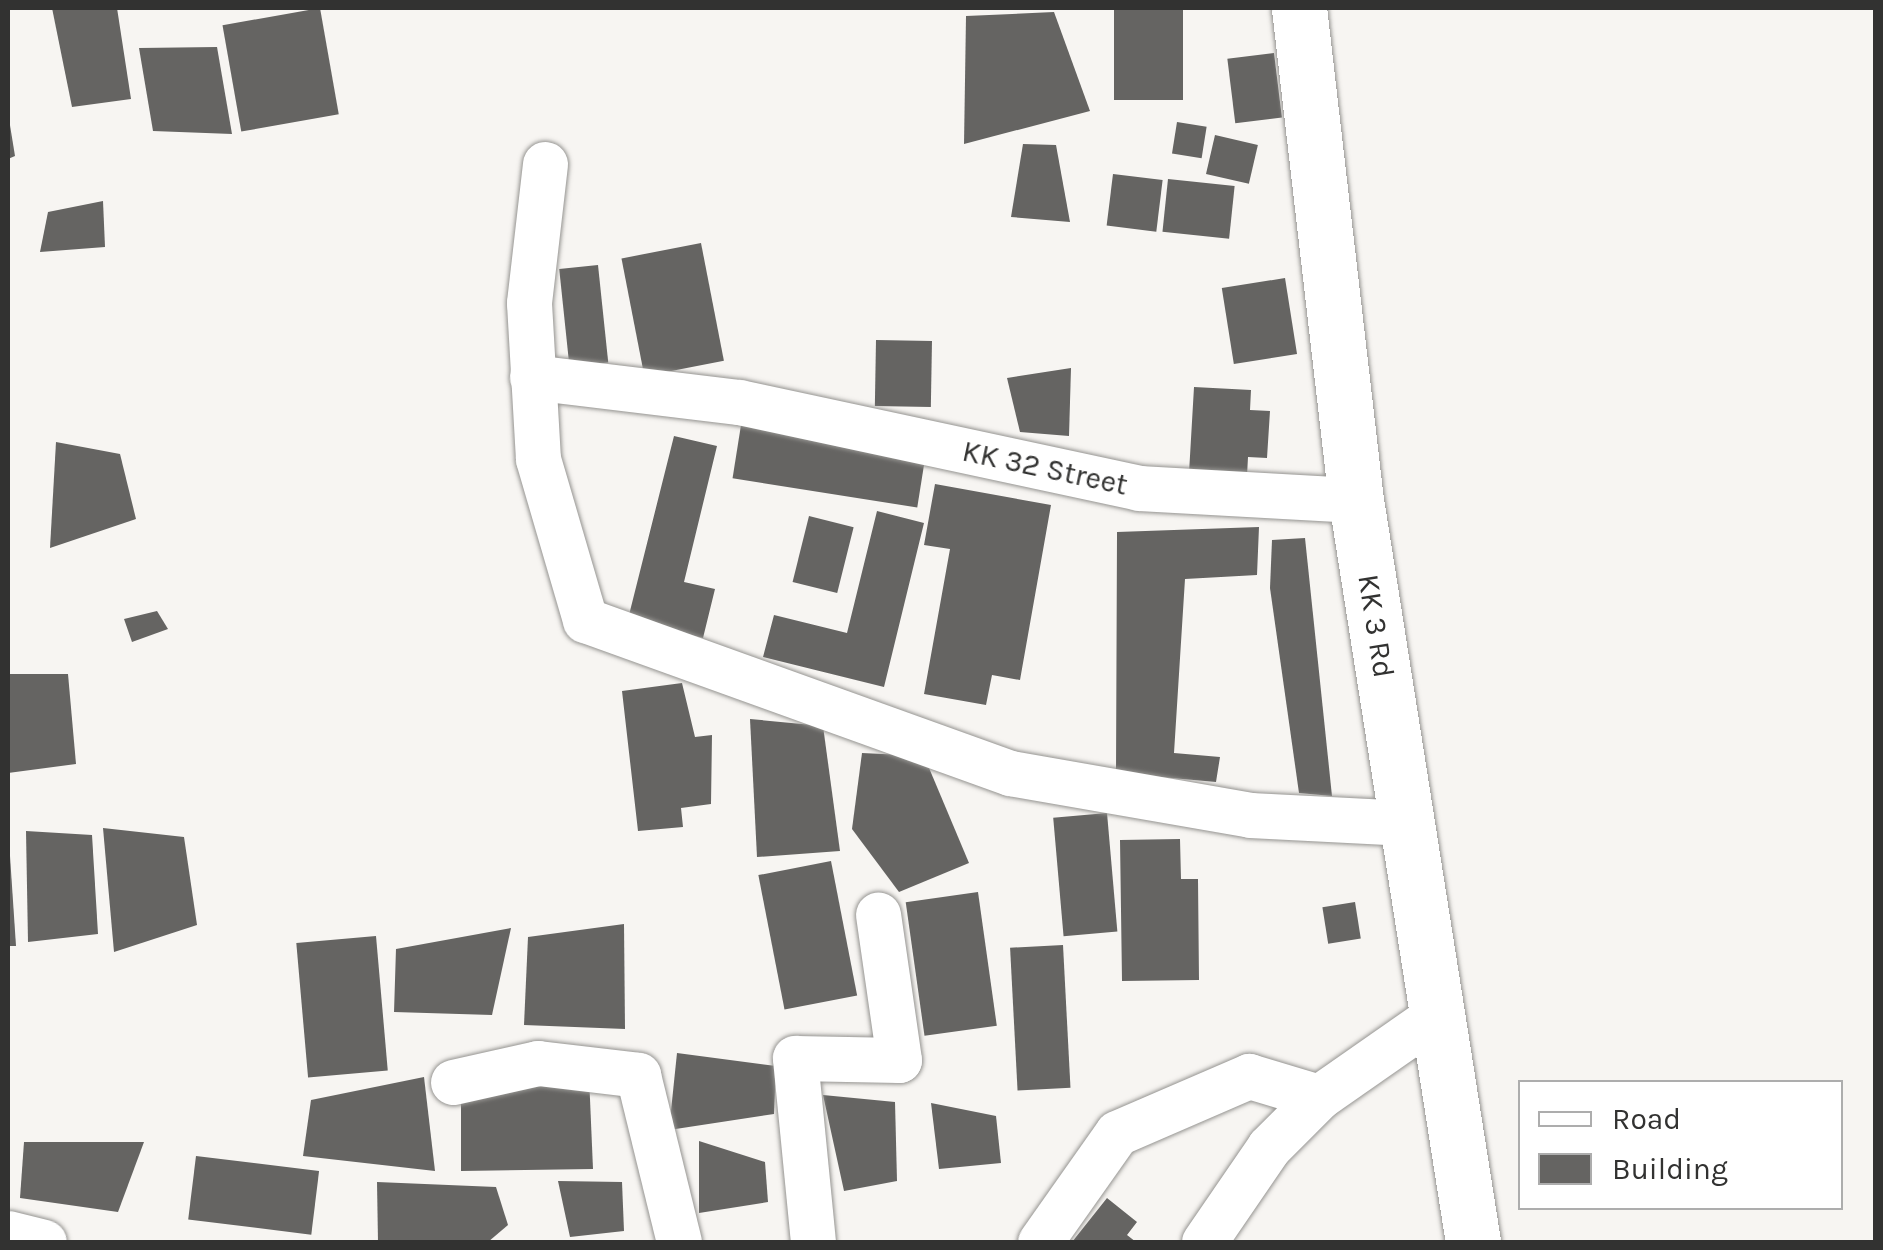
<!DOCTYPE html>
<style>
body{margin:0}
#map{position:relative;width:1883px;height:1250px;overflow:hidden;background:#f7f5f2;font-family:Karla,sans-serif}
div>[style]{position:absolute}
.building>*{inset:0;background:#656462;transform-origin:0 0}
.roads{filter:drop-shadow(0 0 2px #959491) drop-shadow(0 0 2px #959491)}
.minor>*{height:45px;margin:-22.5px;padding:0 22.5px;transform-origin:22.5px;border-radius:22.5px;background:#fff}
.highway>*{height:55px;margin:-27.5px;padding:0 27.5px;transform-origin:27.5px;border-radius:27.5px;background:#fff}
span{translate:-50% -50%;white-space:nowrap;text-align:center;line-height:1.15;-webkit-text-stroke:10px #fff;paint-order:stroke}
.street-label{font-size:30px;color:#323231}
.frame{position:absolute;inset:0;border:10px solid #323231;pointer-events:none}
.legend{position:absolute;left:1518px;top:1080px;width:325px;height:130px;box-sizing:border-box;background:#fff;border:2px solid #adadad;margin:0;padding:12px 18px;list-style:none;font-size:30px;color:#323231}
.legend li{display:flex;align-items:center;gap:20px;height:50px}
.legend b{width:50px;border:2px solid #adadad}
</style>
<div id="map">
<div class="building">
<div style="clip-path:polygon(52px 8px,117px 8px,131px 99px,72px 107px)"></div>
<div style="left:320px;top:8px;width:108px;height:99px;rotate:80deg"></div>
<div style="left:1114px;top:8px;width:69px;height:92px"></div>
<div style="clip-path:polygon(1054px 12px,1090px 111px,964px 144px,966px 16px)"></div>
<div style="clip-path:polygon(217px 47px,232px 134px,153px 131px,139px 48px)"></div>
<div style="left:1274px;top:53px;width:65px;height:47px;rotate:83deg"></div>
<div style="clip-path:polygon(8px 113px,15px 156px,8px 159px)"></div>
<div style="left:1177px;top:122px;width:30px;height:32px;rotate:9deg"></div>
<div style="left:1215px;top:135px;width:44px;height:40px;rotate:13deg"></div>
<div style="clip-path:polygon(1023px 144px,1056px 145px,1070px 222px,1011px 217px)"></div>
<div style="left:1113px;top:174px;width:50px;height:52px;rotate:7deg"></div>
<div style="left:1168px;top:179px;width:67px;height:53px;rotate:6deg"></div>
<div style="clip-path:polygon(103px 201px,105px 247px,40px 252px,48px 212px)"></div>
<div style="left:701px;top:243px;width:120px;height:81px;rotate:79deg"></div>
<div style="left:598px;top:265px;width:98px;height:39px;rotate:84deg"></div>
<div style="left:1285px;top:278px;width:77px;height:64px;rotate:81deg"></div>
<div style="left:876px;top:340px;width:56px;height:66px;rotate:1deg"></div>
<div style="clip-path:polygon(1071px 368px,1069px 436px,1020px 432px,1007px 378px)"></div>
<div style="clip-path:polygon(1194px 387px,1251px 390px,1250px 410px,1270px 411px,1267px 458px,1248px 457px,1247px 476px,1189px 473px)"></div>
<div style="left:741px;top:425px;width:187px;height:54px;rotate:9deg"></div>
<div style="clip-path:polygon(674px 436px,717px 446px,684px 582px,715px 589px,703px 638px,628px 619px)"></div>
<div style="clip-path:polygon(56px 442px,120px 454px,136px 519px,50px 548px)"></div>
<div style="clip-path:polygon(935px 484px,1051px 505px,1020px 680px,992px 675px,986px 705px,924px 694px,950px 549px,924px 545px)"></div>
<div style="clip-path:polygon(877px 511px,924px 523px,884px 687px,763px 657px,774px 615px,847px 633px)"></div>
<div style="left:809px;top:516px;width:46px;height:68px;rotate:14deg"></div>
<div style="clip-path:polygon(1259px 527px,1257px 575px,1185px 579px,1174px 753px,1220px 757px,1216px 782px,1116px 773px,1117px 532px)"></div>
<div style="clip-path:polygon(1305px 538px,1332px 796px,1299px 793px,1270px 588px,1272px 540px)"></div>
<div style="clip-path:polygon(157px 611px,168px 629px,132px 642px,124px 619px)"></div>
<div style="clip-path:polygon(8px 674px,68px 674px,76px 764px,8px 773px)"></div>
<div style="clip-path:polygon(682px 683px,695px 737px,712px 735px,711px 804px,681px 808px,683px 827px,638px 831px,622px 691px)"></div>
<div style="clip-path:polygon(750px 719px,823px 726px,840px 851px,757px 857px)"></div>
<div style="clip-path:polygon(862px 753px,924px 756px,969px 863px,899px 892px,852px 829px)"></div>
<div style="left:1107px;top:813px;width:119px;height:54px;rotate:85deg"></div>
<div style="clip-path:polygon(103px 828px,184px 837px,197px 925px,114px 952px)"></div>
<div style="clip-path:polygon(26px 831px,92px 835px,98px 934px,28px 942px)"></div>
<div style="clip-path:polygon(1180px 839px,1181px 879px,1198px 879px,1199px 980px,1122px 981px,1120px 840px)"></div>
<div style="clip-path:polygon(8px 856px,10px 856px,16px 946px,8px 946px)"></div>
<div style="left:831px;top:861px;width:137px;height:74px;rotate:79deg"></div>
<div style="left:978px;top:892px;width:135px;height:73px;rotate:82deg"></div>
<div style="left:1355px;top:902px;width:37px;height:33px;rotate:81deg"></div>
<div style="clip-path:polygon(624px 924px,625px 1029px,524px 1025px,528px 937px)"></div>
<div style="clip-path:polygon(511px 928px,492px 1015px,394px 1012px,396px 949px)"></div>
<div style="left:376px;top:936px;width:135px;height:80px;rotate:85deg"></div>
<div style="left:1063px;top:945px;width:143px;height:53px;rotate:87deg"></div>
<div style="clip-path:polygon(677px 1053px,776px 1066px,774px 1114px,669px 1130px)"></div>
<div style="clip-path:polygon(589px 1076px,593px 1169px,461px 1171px,461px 1100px)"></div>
<div style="clip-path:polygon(424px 1077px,435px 1171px,303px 1156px,311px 1100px)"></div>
<div style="clip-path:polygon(823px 1095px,895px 1102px,897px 1181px,844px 1191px)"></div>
<div style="clip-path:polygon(931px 1103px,996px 1116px,1001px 1163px,939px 1169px)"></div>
<div style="clip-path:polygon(699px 1141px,765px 1162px,768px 1202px,699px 1213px)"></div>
<div style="clip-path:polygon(24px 1142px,144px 1142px,118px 1212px,20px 1198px)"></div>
<div style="left:196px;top:1156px;width:124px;height:64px;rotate:7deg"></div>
<div style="clip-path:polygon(558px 1181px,622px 1182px,624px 1231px,570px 1237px)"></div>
<div style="clip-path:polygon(377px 1182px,496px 1187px,508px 1225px,488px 1242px,378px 1242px)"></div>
<div style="clip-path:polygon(1107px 1198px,1137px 1222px,1127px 1235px,1136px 1242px,1072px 1242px)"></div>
</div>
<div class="roads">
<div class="minor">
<div style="left:545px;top:164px;width:140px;rotate:96.6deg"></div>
<div style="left:529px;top:303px;width:156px;rotate:86.7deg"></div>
<div style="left:538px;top:459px;width:168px;rotate:73.7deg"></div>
<div style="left:585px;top:620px;width:452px;rotate:19.8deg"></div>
<div style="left:1010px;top:773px;width:244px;rotate:9.9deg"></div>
<div style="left:1250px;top:815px;width:157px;rotate:2.9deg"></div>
<div style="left:532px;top:377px;width:209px;rotate:6.9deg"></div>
<div style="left:739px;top:402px;width:409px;rotate:12.1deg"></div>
<div style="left:1139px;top:488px;width:217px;rotate:3.2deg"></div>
<div style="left:453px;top:1082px;width:87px;rotate:-12.6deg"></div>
<div style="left:538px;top:1063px;width:101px;rotate:6.8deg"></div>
<div style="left:638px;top:1075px;width:172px;rotate:76.2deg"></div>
<div style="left:8px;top:1233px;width:37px;rotate:14deg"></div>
<div style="left:813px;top:1242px;width:185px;rotate:-95.6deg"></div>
<div style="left:795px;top:1058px;width:104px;rotate:1.1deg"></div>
<div style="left:899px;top:1060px;width:147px;rotate:-98.2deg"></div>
<div style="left:1040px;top:1242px;width:133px;rotate:-54.8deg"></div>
<div style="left:1117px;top:1133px;width:144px;rotate:-23.4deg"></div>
<div style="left:1249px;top:1076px;width:73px;rotate:16.7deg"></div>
<div style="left:1204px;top:1242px;width:115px;rotate:-55.6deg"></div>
<div style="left:1269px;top:1147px;width:71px;rotate:-45deg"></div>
<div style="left:1319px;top:1097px;width:145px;rotate:-34.9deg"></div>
</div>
<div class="highway">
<div style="left:1299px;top:8px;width:495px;rotate:83.4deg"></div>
<div style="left:1356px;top:500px;width:751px;rotate:81.04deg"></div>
</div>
</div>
<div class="street-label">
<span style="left:1045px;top:468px;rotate:12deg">KK 32 Street</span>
<span style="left:1376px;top:626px;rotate:81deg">KK 3 Rd</span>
</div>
<div class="frame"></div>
<ul class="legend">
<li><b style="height:12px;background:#fff"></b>Road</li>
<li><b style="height:28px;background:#656462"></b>Building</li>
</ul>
</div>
